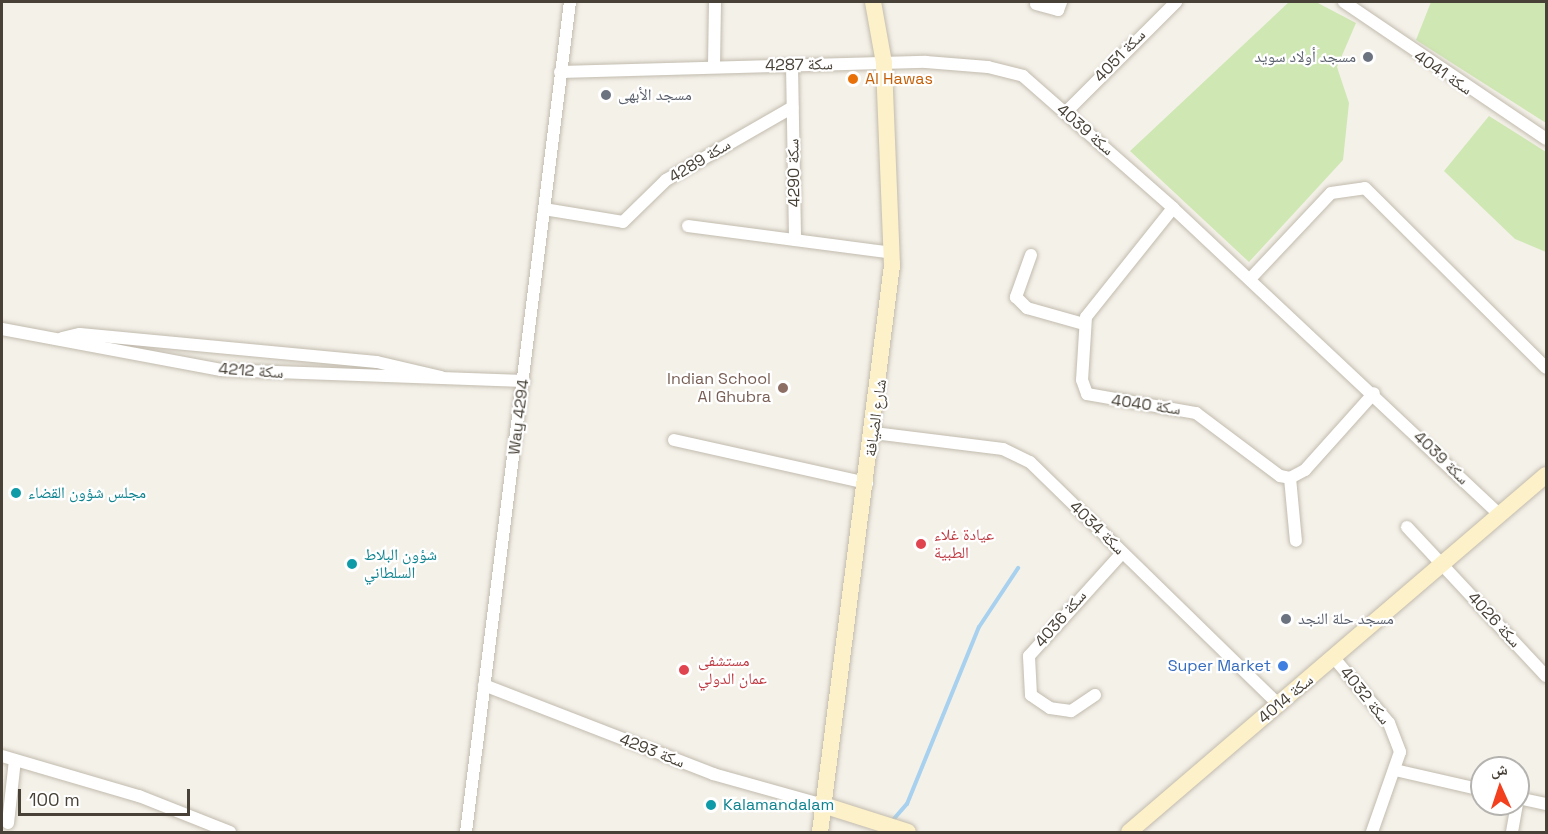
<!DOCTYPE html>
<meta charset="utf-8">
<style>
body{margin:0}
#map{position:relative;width:1548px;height:834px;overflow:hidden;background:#f4f1e9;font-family:"Space Grotesk","Noto Naskh Arabic",sans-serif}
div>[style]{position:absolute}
.green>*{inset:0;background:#cfe7b3}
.stream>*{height:4px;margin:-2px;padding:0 2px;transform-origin:2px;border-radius:2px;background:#a7d1ee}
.roads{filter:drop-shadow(0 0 2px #c2bbae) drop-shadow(0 0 2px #c2bbae)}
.street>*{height:12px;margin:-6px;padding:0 6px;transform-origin:6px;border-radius:6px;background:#fff}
.secondary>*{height:16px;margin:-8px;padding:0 8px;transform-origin:8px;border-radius:8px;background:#fdf1ca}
.dots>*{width:16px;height:16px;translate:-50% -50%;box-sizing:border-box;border:3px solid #fff;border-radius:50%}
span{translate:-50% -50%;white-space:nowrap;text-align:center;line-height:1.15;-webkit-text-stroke:4.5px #fff;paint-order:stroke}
.street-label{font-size:16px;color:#474137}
.worship-label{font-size:16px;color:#5b616d}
.right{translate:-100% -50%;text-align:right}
.left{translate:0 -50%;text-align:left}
.food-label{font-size:16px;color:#c56008}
.education-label{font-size:16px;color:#785e54}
.culture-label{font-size:16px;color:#0d838f}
.health-label{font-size:16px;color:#be3a42}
.shop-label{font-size:16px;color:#366cbe}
.frame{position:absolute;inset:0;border:3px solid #474137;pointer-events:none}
.north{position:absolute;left:1470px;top:756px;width:60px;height:60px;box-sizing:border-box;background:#fff;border:2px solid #b5b3af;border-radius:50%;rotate:357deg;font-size:16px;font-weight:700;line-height:24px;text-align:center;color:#474137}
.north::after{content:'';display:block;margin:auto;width:21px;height:27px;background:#f34120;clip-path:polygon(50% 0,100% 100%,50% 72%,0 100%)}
.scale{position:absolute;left:18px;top:789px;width:172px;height:27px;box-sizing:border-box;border:3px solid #474137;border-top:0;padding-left:8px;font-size:18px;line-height:21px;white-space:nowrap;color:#474137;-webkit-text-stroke:4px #fff;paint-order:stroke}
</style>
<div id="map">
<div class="green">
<div style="clip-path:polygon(1289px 2px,1316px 2px,1356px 23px,1337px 67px,1349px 103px,1343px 160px,1249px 262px,1130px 151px)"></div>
<div style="clip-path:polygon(1431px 2px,1546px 2px,1546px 123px,1416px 40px)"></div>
<div style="clip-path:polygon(1489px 116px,1546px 152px,1546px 252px,1515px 239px,1444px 171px)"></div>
</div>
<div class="stream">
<div style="left:892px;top:821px;width:23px;rotate:-49deg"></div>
<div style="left:907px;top:804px;width:191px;rotate:-67.9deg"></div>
<div style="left:979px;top:627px;width:71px;rotate:-56.5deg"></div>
</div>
<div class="roads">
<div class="street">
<div style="left:1344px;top:2px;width:244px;rotate:34.1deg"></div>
<div style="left:1036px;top:4px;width:23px;rotate:15deg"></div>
<div style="left:1058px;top:10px;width:9px;rotate:-69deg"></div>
<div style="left:792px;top:65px;width:175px;rotate:89deg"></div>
<div style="left:714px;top:66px;width:64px;rotate:-89.1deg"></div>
<div style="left:560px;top:72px;width:366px;rotate:-1.6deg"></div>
<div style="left:926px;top:62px;width:62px;rotate:4.6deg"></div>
<div style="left:988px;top:67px;width:36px;rotate:14deg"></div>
<div style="left:1023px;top:76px;width:200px;rotate:41.3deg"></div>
<div style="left:1173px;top:208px;width:449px;rotate:43.2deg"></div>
<div style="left:1066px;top:112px;width:156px;rotate:-45deg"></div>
<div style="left:1173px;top:208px;width:139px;rotate:128.6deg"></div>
<div style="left:1086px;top:317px;width:63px;rotate:93.6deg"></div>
<div style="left:1082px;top:380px;width:15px;rotate:70deg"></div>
<div style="left:1087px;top:394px;width:111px;rotate:9.9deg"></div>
<div style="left:1196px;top:413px;width:105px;rotate:36.9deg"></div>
<div style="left:1280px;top:476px;width:10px;rotate:11deg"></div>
<div style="left:1290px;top:478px;width:17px;rotate:-28deg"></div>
<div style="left:1305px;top:470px;width:103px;rotate:-48.1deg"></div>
<div style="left:544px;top:209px;width:80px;rotate:9.3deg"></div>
<div style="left:623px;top:222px;width:60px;rotate:-44.3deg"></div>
<div style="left:666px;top:180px;width:146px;rotate:-29.9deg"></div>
<div style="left:688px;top:226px;width:206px;rotate:7.5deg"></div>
<div style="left:1031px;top:255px;width:45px;rotate:109.7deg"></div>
<div style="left:1016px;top:297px;width:16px;rotate:45deg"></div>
<div style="left:1027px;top:308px;width:59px;rotate:15.7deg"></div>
<div style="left:1250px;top:279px;width:118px;rotate:-46.7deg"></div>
<div style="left:1331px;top:193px;width:34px;rotate:-8deg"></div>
<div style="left:1365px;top:188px;width:255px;rotate:44.8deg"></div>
<div style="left:2px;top:329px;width:223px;rotate:10.6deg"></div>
<div style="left:221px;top:370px;width:303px;rotate:2.1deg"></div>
<div style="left:62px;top:338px;width:18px;rotate:-13deg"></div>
<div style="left:80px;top:334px;width:298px;rotate:5.4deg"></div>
<div style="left:377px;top:362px;width:66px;rotate:13.2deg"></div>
<div style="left:874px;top:433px;width:130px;rotate:7.1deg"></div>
<div style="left:1003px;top:449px;width:30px;rotate:26deg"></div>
<div style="left:1030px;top:462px;width:348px;rotate:44.3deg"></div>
<div style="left:674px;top:440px;width:198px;rotate:12.6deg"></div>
<div style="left:1290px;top:478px;width:63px;rotate:84.6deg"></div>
<div style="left:1407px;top:527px;width:204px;rotate:47deg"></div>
<div style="left:1334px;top:658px;width:85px;rotate:49.8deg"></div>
<div style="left:1389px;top:723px;width:31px;rotate:69deg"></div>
<div style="left:1400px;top:752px;width:85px;rotate:109.3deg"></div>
<div style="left:484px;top:685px;width:246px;rotate:21.2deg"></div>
<div style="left:713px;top:774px;width:114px;rotate:15.7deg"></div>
<div style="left:1095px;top:695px;width:29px;rotate:146deg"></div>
<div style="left:1071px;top:711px;width:21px;rotate:-172deg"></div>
<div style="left:1050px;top:708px;width:23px;rotate:-146deg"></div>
<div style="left:1031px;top:695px;width:39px;rotate:-93deg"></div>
<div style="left:1029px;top:656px;width:139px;rotate:-47.9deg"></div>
<div style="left:2px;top:756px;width:143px;rotate:16.3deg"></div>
<div style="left:139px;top:796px;width:98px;rotate:21.6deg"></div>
<div style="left:1395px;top:770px;width:89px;rotate:12.9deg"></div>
<div style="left:1518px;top:798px;width:29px;rotate:12deg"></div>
<div style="left:8px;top:823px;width:63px;rotate:-83.7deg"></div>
<div style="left:466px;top:832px;width:836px;rotate:-82.86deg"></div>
<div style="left:1512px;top:832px;width:28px;rotate:-80deg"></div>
</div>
<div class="secondary">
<div style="left:823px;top:805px;width:89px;rotate:17.6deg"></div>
<div style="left:820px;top:832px;width:572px;rotate:-82.76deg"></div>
<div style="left:892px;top:265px;width:202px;rotate:-92.3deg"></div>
<div style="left:884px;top:63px;width:62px;rotate:-100.2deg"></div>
<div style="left:1129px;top:832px;width:549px;rotate:-40.57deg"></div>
</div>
</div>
<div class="dots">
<div style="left:1368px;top:57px;background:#6b7280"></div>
<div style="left:853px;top:79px;background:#e8710a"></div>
<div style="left:606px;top:95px;background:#6b7280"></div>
<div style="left:783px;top:388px;background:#8d6e63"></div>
<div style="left:16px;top:493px;background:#0f9aa8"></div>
<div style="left:921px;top:544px;background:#e0444e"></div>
<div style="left:352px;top:564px;background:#0f9aa8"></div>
<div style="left:1286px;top:619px;background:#6b7280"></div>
<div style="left:1283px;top:666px;background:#3f7fe0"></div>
<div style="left:684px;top:670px;background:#e0444e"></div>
<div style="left:711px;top:805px;background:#0f9aa8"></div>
</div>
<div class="street-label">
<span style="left:1120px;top:56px;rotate:-46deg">سكة 4051</span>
<span style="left:799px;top:65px;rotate:-1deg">سكة 4287</span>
<span style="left:1443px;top:73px;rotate:34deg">سكة 4041</span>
<span style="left:1085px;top:130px;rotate:41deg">سكة 4039</span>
<span style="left:700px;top:161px;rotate:-31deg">سكة 4289</span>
<span style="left:794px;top:173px;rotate:-91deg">سكة 4290</span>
<span style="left:251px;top:371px;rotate:4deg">سكة 4212</span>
<span style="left:1146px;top:405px;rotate:8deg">سكة 4040</span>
<span style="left:519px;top:417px;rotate:-83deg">Way 4294</span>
<span style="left:876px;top:418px;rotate:-82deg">شارع الضيافة</span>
<span style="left:1441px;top:458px;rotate:44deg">سكة 4039</span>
<span style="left:1097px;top:528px;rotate:44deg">سكة 4034</span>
<span style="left:1061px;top:619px;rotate:-49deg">سكة 4036</span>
<span style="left:1494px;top:620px;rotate:47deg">سكة 4026</span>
<span style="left:1365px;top:696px;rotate:51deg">سكة 4032</span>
<span style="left:1286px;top:699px;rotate:-40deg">سكة 4014</span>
<span style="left:652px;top:751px;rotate:21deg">سكة 4293</span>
</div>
<div class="worship-label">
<span class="right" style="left:1356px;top:57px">مسجد أولاد سويد</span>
<span class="left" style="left:618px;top:95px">مسجد الأبهى</span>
<span class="left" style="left:1298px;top:619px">مسجد حلة النجد</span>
</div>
<div class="food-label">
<span class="left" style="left:865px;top:79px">Al Hawas</span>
</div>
<div class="education-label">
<span class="right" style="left:771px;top:388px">Indian School<br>Al Ghubra</span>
</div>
<div class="culture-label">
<span class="left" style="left:28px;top:493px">مجلس شؤون القضاء</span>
<span class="left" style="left:364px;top:564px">شؤون البلاط<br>السلطاني</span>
<span class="left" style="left:723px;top:805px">Kalamandalam</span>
</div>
<div class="health-label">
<span class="left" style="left:934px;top:544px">عيادة غلاء<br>الطبية</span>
<span class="left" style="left:698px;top:670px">مستشفى<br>عمان الدولي</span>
</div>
<div class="shop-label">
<span class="right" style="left:1271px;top:666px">Super Market</span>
</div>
<div class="frame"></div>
<div class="north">ش</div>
<div class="scale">100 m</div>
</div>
